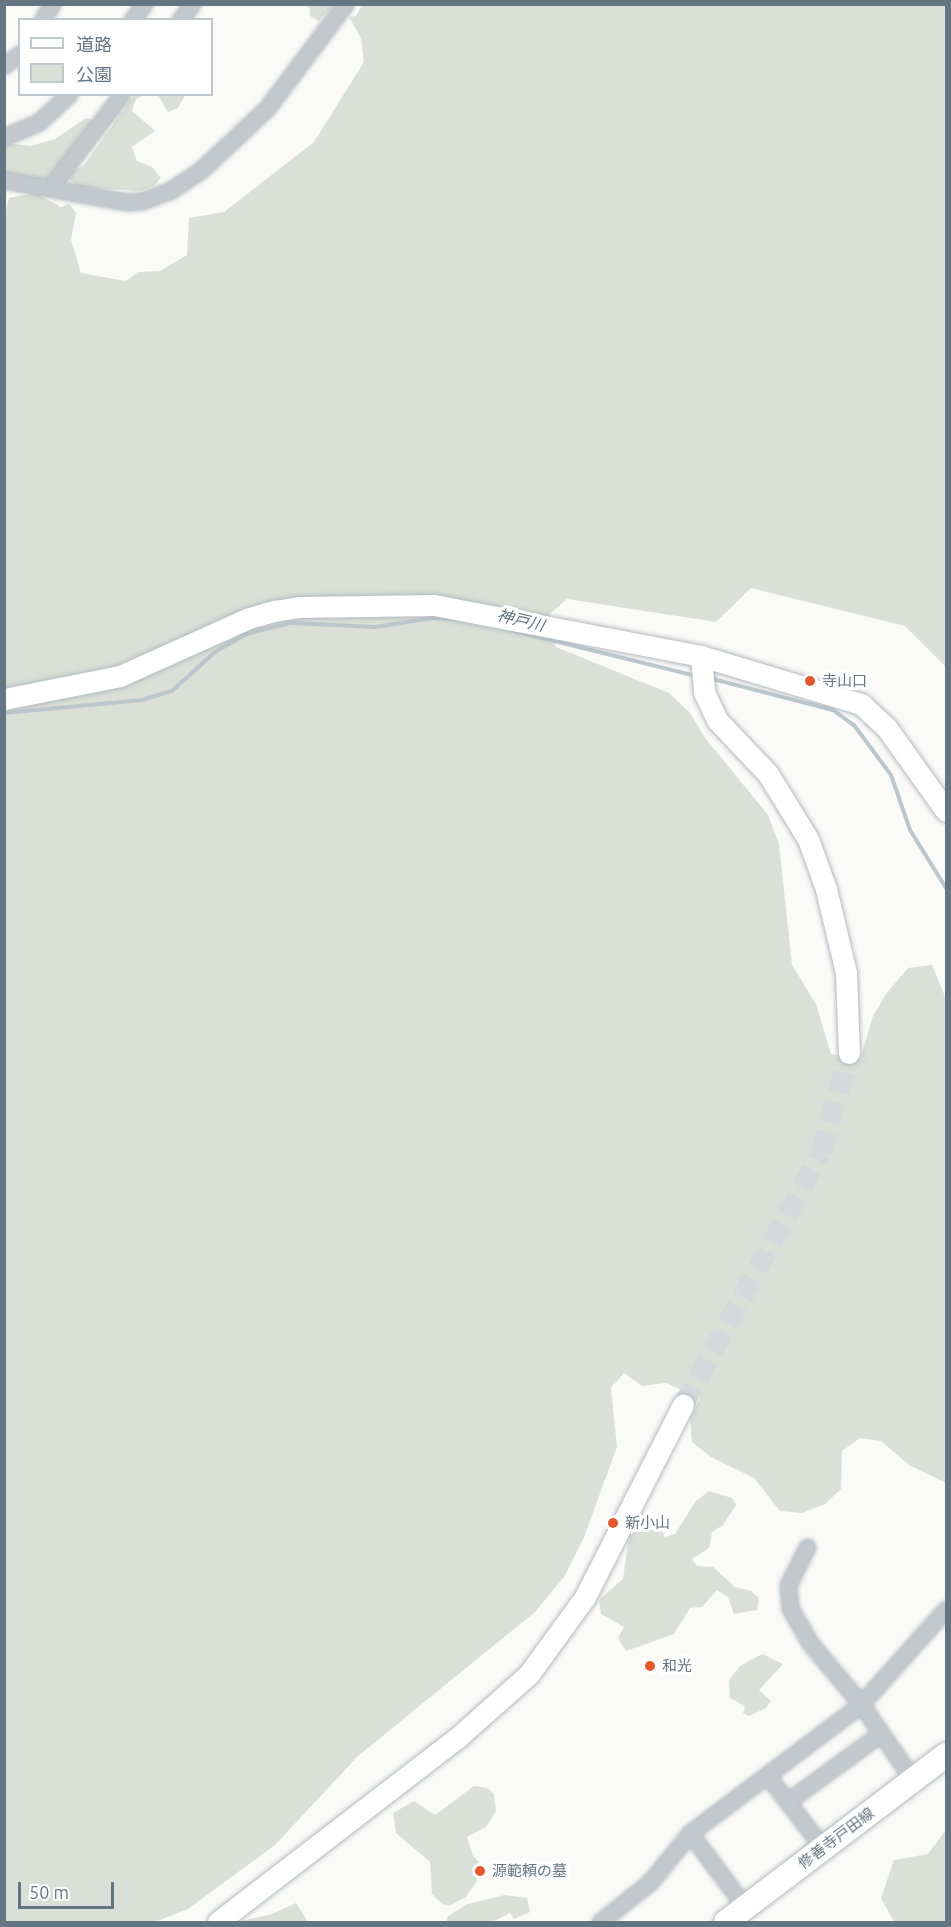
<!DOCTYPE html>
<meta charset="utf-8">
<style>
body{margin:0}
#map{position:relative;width:951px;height:1927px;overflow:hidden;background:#fafaf8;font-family:Ubuntu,"Noto Sans JP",sans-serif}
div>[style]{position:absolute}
.green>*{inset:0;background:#dadfd7}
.stream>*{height:4px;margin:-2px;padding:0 2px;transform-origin:2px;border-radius:2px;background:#bbc7cb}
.secondary-tunnel>*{height:21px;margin-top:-10.5px;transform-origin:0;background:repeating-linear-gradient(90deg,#d5d9db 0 21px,transparent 0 31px)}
.roads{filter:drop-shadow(0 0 2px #b3babf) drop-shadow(0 0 2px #b3babf)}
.street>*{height:15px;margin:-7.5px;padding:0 7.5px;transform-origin:7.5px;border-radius:7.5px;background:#c3c8cc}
.secondary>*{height:21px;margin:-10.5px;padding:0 10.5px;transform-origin:10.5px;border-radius:10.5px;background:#fff}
.primary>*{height:24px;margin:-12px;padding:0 12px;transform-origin:12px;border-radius:12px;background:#fff}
.dots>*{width:16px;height:16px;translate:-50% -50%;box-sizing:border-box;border:3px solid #fff;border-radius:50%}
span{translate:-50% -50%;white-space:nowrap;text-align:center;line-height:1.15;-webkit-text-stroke:6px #fff;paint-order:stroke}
.poi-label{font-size:15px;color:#657683}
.left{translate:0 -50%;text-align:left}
.street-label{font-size:15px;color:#657683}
.water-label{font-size:16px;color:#60757c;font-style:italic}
.frame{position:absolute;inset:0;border:6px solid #657683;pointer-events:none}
.legend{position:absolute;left:18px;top:18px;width:195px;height:78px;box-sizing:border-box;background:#fff;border:2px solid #c1c8cd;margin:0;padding:8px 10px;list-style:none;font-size:18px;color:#657683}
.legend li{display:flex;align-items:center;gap:12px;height:30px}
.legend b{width:30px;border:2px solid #c1c8cd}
.scale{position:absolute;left:18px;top:1882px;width:96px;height:27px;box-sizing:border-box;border:3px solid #657683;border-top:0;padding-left:8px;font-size:18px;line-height:21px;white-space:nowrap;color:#657683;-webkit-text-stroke:4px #fff;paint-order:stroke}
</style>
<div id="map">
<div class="green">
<div style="clip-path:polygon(305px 5px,334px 5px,319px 21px,310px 16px,310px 9px)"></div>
<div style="clip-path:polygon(362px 5px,946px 5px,946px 667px,905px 626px,751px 588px,716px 622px,567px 599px,543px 620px,556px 647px,669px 693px,690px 713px,706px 739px,768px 815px,779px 844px,792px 965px,816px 1004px,831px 1054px,860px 1059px,873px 1016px,886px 994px,908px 968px,932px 965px,946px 999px,946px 1483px,909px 1465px,881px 1441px,860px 1438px,842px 1451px,841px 1489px,825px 1504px,802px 1513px,780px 1511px,754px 1478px,711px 1457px,692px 1442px,690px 1417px,700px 1398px,666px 1383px,642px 1386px,624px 1373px,611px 1388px,617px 1447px,584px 1537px,564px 1577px,535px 1612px,358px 1756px,275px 1845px,188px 1909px,155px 1922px,5px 1922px,4px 219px,9px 198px,35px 193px,61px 207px,69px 204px,76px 213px,71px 240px,81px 273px,126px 281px,138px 272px,160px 271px,187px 255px,189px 218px,224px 212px,314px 142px,364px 62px,361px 38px,349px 17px,356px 16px)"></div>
<div style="clip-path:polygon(134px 95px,144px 95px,136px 99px,132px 111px,155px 131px,132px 147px,137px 161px,152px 167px,161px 178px,154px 186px,140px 191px,78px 187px,68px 178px,69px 173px,84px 165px)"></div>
<div style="clip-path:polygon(158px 95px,185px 95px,178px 108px,168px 112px)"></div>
<div style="clip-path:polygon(86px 118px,96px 121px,55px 177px,41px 180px,5px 174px,4px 143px,31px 146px,55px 139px)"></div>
<div style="clip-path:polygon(709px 1491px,732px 1498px,736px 1505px,723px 1525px,712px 1532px,709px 1548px,692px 1559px,697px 1566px,713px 1567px,735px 1587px,751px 1591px,759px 1598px,757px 1610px,734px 1614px,728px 1597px,717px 1590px,702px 1607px,690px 1608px,674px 1634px,626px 1651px,618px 1638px,624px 1627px,601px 1614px,599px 1600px,623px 1579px,631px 1522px,642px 1512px,655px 1517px,665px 1537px,675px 1534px,696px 1501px)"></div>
<div style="clip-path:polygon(762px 1654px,783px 1664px,759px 1690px,771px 1701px,766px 1708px,749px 1716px,743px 1713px,745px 1706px,730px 1698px,729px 1680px,740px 1666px)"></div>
<div style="clip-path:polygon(474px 1786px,487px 1788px,494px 1794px,496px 1811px,486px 1827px,467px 1837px,473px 1856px,479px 1862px,477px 1881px,466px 1897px,449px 1906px,442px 1904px,432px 1894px,430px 1862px,396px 1833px,393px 1813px,414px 1801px,435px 1815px)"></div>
<div style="clip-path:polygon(946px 1830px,946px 1922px,894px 1922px,881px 1898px,894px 1860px,928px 1854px)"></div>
<div style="clip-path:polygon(505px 1895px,527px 1898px,530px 1912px,514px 1919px,510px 1913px,492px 1922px,446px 1922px,448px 1916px,468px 1904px)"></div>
<div style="clip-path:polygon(296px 1903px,308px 1922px,237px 1922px,272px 1914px)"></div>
</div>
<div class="stream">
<div style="left:514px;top:631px;width:187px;rotate:13.9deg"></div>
<div style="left:709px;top:678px;width:128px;rotate:14.5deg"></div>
<div style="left:833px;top:710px;width:26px;rotate:36deg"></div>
<div style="left:854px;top:725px;width:62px;rotate:53.5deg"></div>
<div style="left:891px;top:775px;width:58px;rotate:70.9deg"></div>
<div style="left:910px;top:830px;width:68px;rotate:58.2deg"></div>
<div style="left:4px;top:713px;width:139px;rotate:-5.4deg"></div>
<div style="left:142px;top:700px;width:31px;rotate:-17deg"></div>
<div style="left:172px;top:691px;width:58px;rotate:-42.2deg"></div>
<div style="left:215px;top:652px;width:36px;rotate:-30deg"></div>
<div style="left:246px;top:634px;width:46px;rotate:-13.7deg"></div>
<div style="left:291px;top:623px;width:84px;rotate:2.7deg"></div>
<div style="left:375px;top:627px;width:58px;rotate:-9deg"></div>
<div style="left:432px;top:618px;width:25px;rotate:2deg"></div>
</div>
<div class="secondary-tunnel">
<div style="left:683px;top:1405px;width:288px;rotate:-61.4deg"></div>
<div style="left:821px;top:1152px;width:103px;rotate:-74.2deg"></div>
</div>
<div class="roads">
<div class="street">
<div style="left:42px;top:20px;width:19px;rotate:-58deg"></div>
<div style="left:132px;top:20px;width:20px;rotate:-53deg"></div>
<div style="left:180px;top:20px;width:20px;rotate:-53deg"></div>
<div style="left:4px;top:65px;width:19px;rotate:-35deg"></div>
<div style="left:4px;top:137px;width:38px;rotate:-23deg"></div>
<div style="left:39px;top:122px;width:41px;rotate:-43deg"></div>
<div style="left:4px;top:180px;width:124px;rotate:10.2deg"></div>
<div style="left:126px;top:202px;width:16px;rotate:-4deg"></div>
<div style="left:142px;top:201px;width:31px;rotate:-21deg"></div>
<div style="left:171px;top:190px;width:36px;rotate:-34deg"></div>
<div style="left:201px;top:170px;width:91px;rotate:-43.2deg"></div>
<div style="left:267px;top:108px;width:130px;rotate:-53.1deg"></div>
<div style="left:51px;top:186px;width:116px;rotate:-52.3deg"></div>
<div style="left:807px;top:1547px;width:42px;rotate:116.6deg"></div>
<div style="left:788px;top:1585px;width:23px;rotate:85deg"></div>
<div style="left:790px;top:1608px;width:40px;rotate:60.3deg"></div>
<div style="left:810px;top:1643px;width:80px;rotate:50.1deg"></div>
<div style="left:861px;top:1704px;width:92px;rotate:55.6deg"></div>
<div style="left:767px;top:1775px;width:92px;rotate:52.5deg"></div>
<div style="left:788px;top:1801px;width:114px;rotate:-36.1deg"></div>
<div style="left:690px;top:1833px;width:92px;rotate:53.4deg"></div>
<div style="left:600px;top:1922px;width:64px;rotate:-38.7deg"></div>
<div style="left:650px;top:1882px;width:63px;rotate:-50.8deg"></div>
<div style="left:690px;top:1833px;width:214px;rotate:-37deg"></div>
<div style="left:861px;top:1704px;width:127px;rotate:-48.2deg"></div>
</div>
<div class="secondary">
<div style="left:701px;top:656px;width:36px;rotate:85deg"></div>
<div style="left:704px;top:692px;width:31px;rotate:65deg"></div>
<div style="left:717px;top:720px;width:74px;rotate:46.6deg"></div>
<div style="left:768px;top:774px;width:76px;rotate:58.4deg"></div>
<div style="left:808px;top:839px;width:53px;rotate:70.2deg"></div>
<div style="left:826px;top:889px;width:86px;rotate:76.6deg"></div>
<div style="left:846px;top:973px;width:80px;rotate:87.9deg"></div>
<div style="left:4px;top:699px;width:118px;rotate:-11.2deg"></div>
<div style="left:120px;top:676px;width:141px;rotate:-24.2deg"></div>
<div style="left:249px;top:618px;width:26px;rotate:-16deg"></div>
<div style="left:274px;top:611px;width:26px;rotate:-9deg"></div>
<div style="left:300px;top:607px;width:134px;rotate:-0.9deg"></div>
<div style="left:434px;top:605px;width:272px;rotate:10.8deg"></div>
<div style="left:701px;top:656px;width:167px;rotate:16.7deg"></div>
<div style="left:861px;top:704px;width:34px;rotate:43deg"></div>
<div style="left:886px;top:727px;width:103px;rotate:54.5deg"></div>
<div style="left:218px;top:1922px;width:300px;rotate:-37.6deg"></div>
<div style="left:456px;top:1739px;width:98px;rotate:-41.7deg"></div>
<div style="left:529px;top:1674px;width:95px;rotate:-54deg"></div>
<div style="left:585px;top:1597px;width:216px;rotate:-63deg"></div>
</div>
<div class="primary">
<div style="left:726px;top:1922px;width:276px;rotate:-37.2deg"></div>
</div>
</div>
<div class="dots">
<div style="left:810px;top:681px;background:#e4572e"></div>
<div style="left:613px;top:1523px;background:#e4572e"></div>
<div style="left:650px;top:1666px;background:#e4572e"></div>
<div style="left:480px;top:1871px;background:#e4572e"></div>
</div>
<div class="poi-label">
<span class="left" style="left:822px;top:681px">寺山口</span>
<span class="left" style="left:625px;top:1523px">新小山</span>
<span class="left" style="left:662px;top:1666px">和光</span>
<span class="left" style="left:492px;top:1871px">源範頼の墓</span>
</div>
<div class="street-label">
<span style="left:836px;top:1838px;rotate:-37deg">修善寺戸田線</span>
</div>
<div class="water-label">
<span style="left:521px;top:620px;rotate:14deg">神戸川</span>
</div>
<div class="frame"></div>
<ul class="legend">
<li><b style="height:8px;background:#fff"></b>道路</li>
<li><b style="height:16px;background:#dadfd7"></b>公園</li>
</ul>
<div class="scale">50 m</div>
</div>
